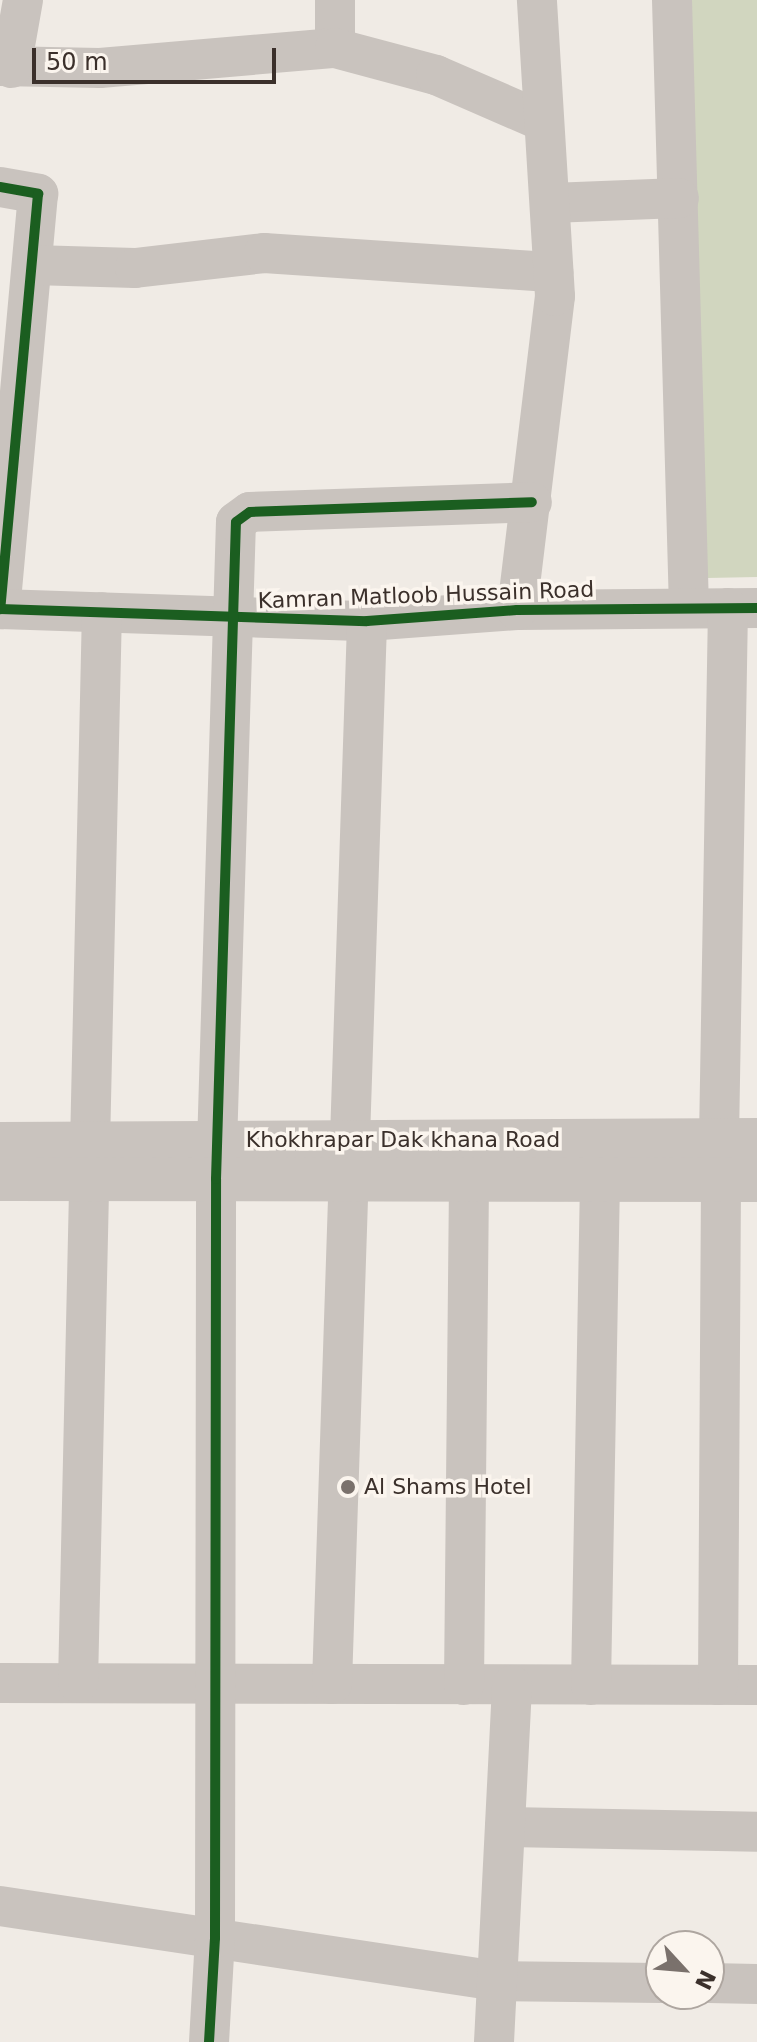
<!DOCTYPE html>
<style>
body{margin:0}
#map{position:relative;width:757px;height:2042px;overflow:hidden;background:#f0ebe5;font-family:"DejaVu Sans",sans-serif}
div>[style]{position:absolute}
.green>*{inset:0;background:#d1d6bf}
.minor>*{height:40px;margin:-20px;padding:0 20px;transform-origin:20px;border-radius:20px;background:#c9c3be}
.tertiary>*{height:44px;margin:-22px;padding:0 22px;transform-origin:22px;border-radius:22px;background:#c9c3be}
.cycleway>*{height:10px;margin:-5px;padding:0 5px;transform-origin:5px;border-radius:5px;background:#1b5e20}
.dots>*{width:22px;height:22px;translate:-50% -50%;box-sizing:border-box;border:4px solid #fbf5ee;border-radius:50%}
span{translate:-50% -50%;white-space:nowrap;text-align:center;line-height:1.15;-webkit-text-stroke:7px #fbf5ee;paint-order:stroke}
.street-label{font-size:22px;color:#3b302b}
.poi-label{font-size:22px;color:#3b302b}
.left{translate:0 -50%;text-align:left}
.north{position:absolute;left:645px;top:1930px;width:80px;height:80px;box-sizing:border-box;background:#fbf5ee;border:2px solid #aea6a0;border-radius:50%;rotate:116deg;font-size:22px;font-weight:700;line-height:32px;text-align:center;color:#3b302b}
.north::after{content:'';display:block;margin:auto;width:28px;height:36px;background:#7a716c;clip-path:polygon(50% 0,100% 100%,50% 72%,0 100%)}
.scale{position:absolute;left:32px;top:48px;width:244px;height:36px;box-sizing:border-box;border:4px solid #3b302b;border-top:0;padding-left:10px;font-size:24px;line-height:28px;white-space:nowrap;color:#3b302b;-webkit-text-stroke:6px #fbf5ee;paint-order:stroke}
</style>
<div id="map">
<div class="green">
<div style="clip-path:polygon(688px 0,757px 0,757px 577px,707px 578px)"></div>
</div>
<div class="minor">
<div style="left:672px;top:0;width:608px;rotate:88.4deg"></div>
<div style="left:335px;top:48px;width:48px;rotate:-90deg"></div>
<div style="left:0;top:66px;width:100px;rotate:1.1deg"></div>
<div style="left:100px;top:68px;width:236px;rotate:-4.9deg"></div>
<div style="left:335px;top:48px;width:105px;rotate:15deg"></div>
<div style="left:436px;top:75px;width:116px;rotate:23.5deg"></div>
<div style="left:11px;top:68px;width:69px;rotate:-80deg"></div>
<div style="left:0;top:187px;width:39px;rotate:10deg"></div>
<div style="left:38px;top:194px;width:417px;rotate:95.2deg"></div>
<div style="left:0;top:609px;width:367px;rotate:1.9deg"></div>
<div style="left:367px;top:621px;width:150px;rotate:-4.2deg"></div>
<div style="left:517px;top:610px;width:240px;rotate:-0.5deg"></div>
<div style="left:551px;top:203px;width:128px;rotate:-2.2deg"></div>
<div style="left:33px;top:265px;width:102px;rotate:1.7deg"></div>
<div style="left:135px;top:268px;width:130px;rotate:-6.6deg"></div>
<div style="left:264px;top:253px;width:290px;rotate:3.8deg"></div>
<div style="left:517px;top:610px;width:316px;rotate:-83.1deg"></div>
<div style="left:555px;top:296px;width:297px;rotate:-93.5deg"></div>
<div style="left:719px;top:1139px;width:531px;rotate:-89.03deg"></div>
<div style="left:0;top:1683px;width:757px;rotate:0.15deg"></div>
<div style="left:78px;top:1683px;width:1071px;rotate:-88.72deg"></div>
<div style="left:332px;top:1684px;width:1064px;rotate:-88.11deg"></div>
<div style="left:464px;top:1685px;width:505px;rotate:-89.43deg"></div>
<div style="left:591px;top:1685px;width:505px;rotate:-88.98deg"></div>
<div style="left:718px;top:1685px;width:505px;rotate:-89.66deg"></div>
<div style="left:505px;top:1827px;width:252px;rotate:1.1deg"></div>
<div style="left:0;top:1906px;width:503px;rotate:8.58deg"></div>
<div style="left:497px;top:1981px;width:164px;rotate:0.7deg"></div>
<div style="left:709px;top:1983px;width:48px;rotate:1.2deg"></div>
<div style="left:209px;top:2042px;width:104px;rotate:-86.7deg"></div>
<div style="left:215px;top:1938px;width:759px;rotate:-89.92deg"></div>
<div style="left:216px;top:1179px;width:657px;rotate:-88.26deg"></div>
<div style="left:236px;top:522px;width:17px;rotate:-36deg"></div>
<div style="left:250px;top:512px;width:282px;rotate:-2deg"></div>
<div style="left:494px;top:2042px;width:357px;rotate:-87.1deg"></div>
</div>
<div class="tertiary">
<div style="left:0;top:1144px;width:757px;rotate:-0.3deg"></div>
<div style="left:0;top:1179px;width:757px;rotate:0.08deg"></div>
</div>
<div class="cycleway">
<div style="left:0;top:187px;width:39px;rotate:10deg"></div>
<div style="left:38px;top:194px;width:417px;rotate:95.2deg"></div>
<div style="left:0;top:609px;width:367px;rotate:1.9deg"></div>
<div style="left:367px;top:621px;width:150px;rotate:-4.2deg"></div>
<div style="left:517px;top:610px;width:240px;rotate:-0.5deg"></div>
<div style="left:209px;top:2042px;width:104px;rotate:-86.7deg"></div>
<div style="left:215px;top:1938px;width:759px;rotate:-89.92deg"></div>
<div style="left:216px;top:1179px;width:657px;rotate:-88.26deg"></div>
<div style="left:236px;top:522px;width:17px;rotate:-36deg"></div>
<div style="left:250px;top:512px;width:282px;rotate:-2deg"></div>
</div>
<div class="dots">
<div style="left:348px;top:1487px;background:#7a716c"></div>
</div>
<div class="street-label">
<span style="left:426px;top:595px;rotate:-2deg">Kamran Matloob Hussain Road</span>
<span style="left:403px;top:1140px">Khokhrapar Dak khana Road</span>
</div>
<div class="poi-label">
<span class="left" style="left:364px;top:1487px">Al Shams Hotel</span>
</div>
<div class="north">N</div>
<div class="scale">50 m</div>
</div>
